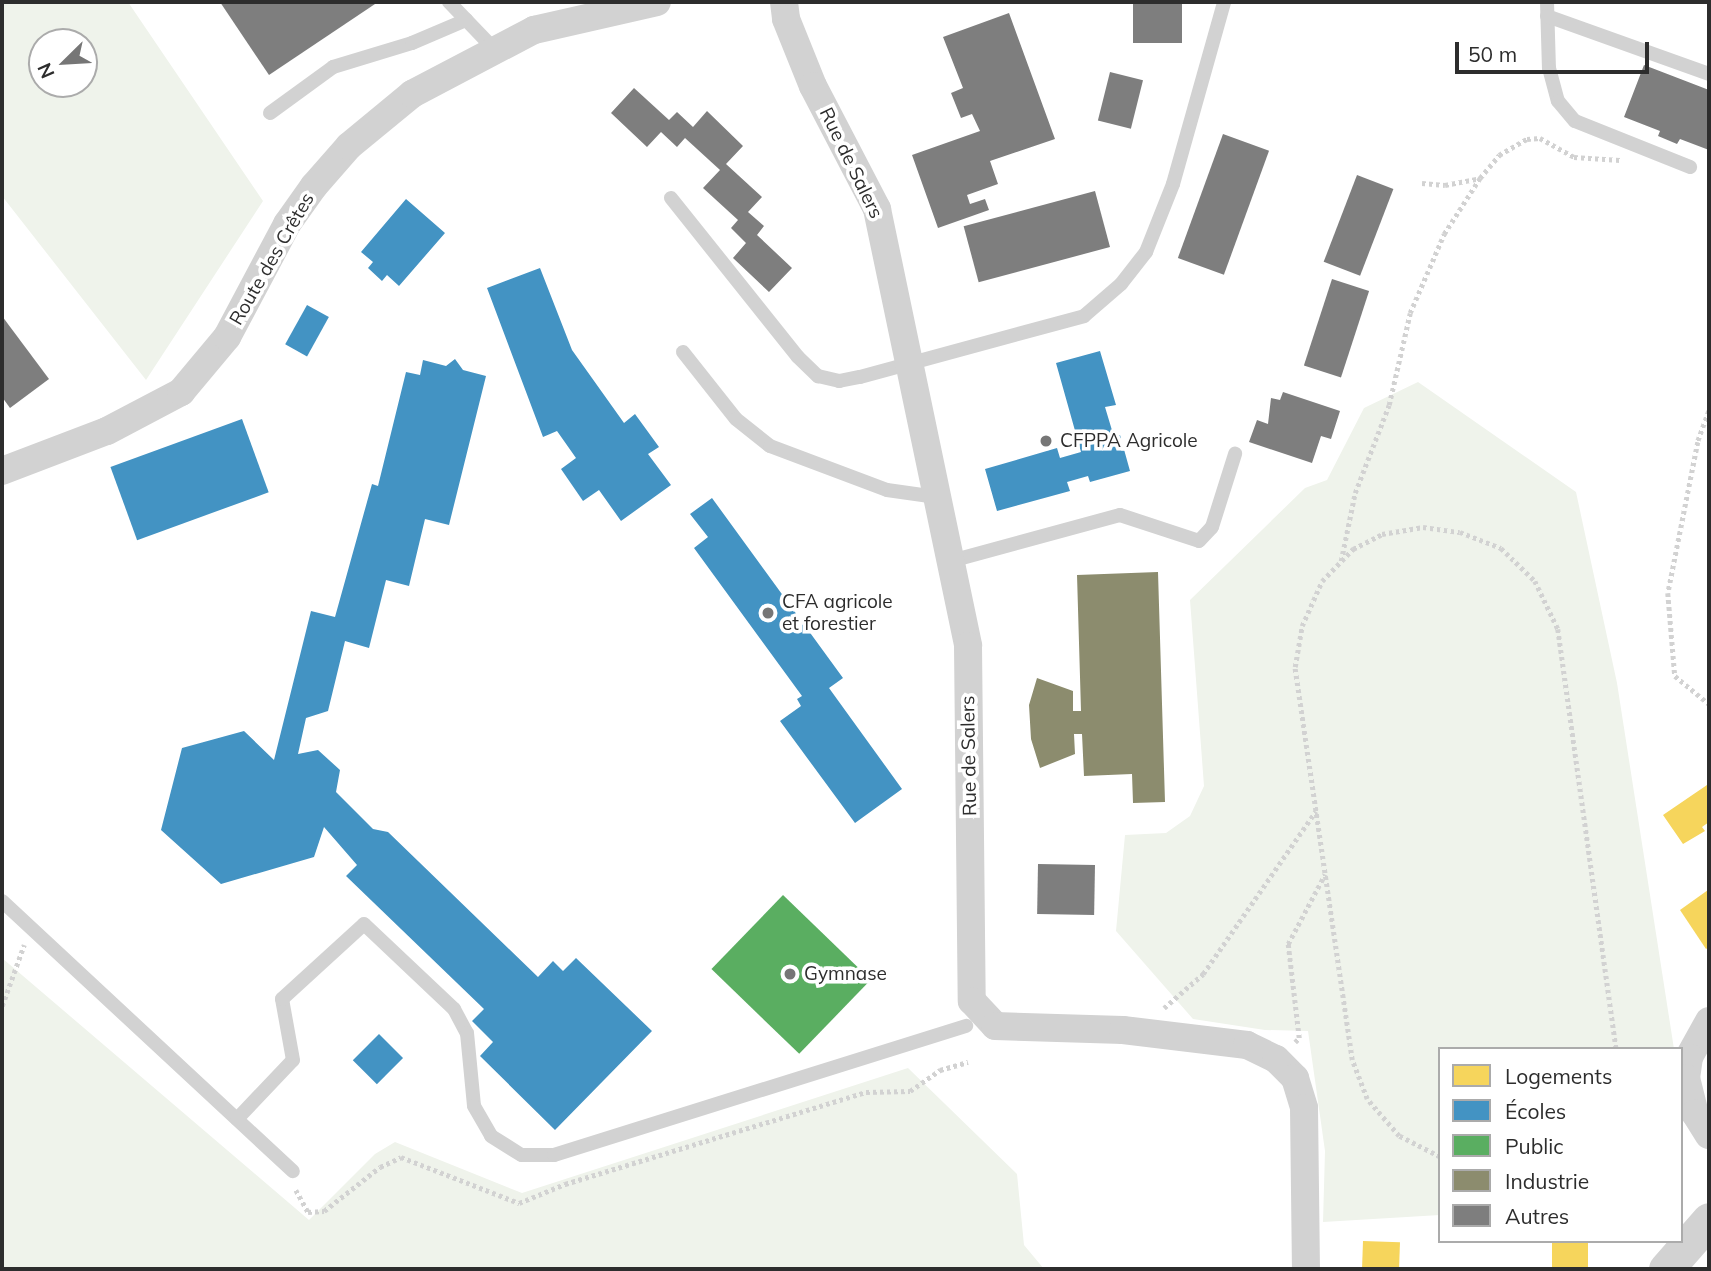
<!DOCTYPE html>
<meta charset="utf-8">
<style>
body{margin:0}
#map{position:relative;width:1711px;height:1271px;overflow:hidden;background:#fff;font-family:Mulish,sans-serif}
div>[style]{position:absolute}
.green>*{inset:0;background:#eff3eb}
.homes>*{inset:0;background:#f6d55c;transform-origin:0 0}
.schools>*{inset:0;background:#4393c3;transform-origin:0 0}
.public>*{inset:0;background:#5aae61;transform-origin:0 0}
.industry>*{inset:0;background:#8c8c6e}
.building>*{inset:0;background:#7e7e7e;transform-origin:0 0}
.path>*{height:4.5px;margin-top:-2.25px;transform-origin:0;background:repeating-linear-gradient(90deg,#d2d2d2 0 3.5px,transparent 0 7px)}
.service>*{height:14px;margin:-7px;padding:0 7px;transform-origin:7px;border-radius:7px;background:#d2d2d2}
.minor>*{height:28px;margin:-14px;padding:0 14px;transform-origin:14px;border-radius:14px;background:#d2d2d2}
.tertiary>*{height:35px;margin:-17.5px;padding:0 17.5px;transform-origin:17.5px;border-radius:17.5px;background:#d2d2d2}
.dots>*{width:19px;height:19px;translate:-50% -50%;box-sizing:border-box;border:4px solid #fff;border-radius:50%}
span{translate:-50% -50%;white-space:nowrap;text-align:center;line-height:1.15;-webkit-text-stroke:7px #fff;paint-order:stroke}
.street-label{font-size:19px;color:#2d2d2d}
.poi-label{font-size:19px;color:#2d2d2d}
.left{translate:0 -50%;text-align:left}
.frame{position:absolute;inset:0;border:4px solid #2d2d2d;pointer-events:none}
.legend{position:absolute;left:1438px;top:1047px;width:245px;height:196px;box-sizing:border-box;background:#fff;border:2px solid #ababab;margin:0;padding:9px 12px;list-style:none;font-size:21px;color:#2d2d2d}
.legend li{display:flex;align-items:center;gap:14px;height:35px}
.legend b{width:35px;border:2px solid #ababab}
.north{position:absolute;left:28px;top:28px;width:70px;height:70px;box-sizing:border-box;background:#fff;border:2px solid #ababab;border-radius:50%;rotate:246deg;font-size:19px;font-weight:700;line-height:28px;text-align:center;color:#2d2d2d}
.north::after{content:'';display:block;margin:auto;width:24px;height:32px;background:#767676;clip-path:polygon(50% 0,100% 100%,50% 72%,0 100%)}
.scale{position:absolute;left:1455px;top:42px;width:194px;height:32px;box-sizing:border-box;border:4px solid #2d2d2d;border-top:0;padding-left:9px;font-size:21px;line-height:24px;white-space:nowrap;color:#2d2d2d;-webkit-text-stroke:5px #fff;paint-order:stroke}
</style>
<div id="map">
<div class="green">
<div style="clip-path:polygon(evenodd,2px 2px,128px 2px,263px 201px,146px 380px,2px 196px,2px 2px,42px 42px,84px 42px,84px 84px,42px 84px,42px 42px)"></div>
<div style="clip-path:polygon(1418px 382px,1576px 492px,1617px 683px,1674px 1049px,1440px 1049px,1440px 1215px,1323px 1222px,1325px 1151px,1308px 1031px,1265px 1030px,1193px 1019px,1116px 931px,1125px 835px,1166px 833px,1190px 816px,1204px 786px,1190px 600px,1305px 488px,1327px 480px,1364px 408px)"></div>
<div style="clip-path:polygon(2px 958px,309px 1220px,375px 1154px,395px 1142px,522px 1193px,908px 1068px,1017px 1174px,1024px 1245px,1044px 1269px,2px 1269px)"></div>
</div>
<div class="homes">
<div style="clip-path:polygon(1707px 785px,1709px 822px,1702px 827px,1705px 831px,1683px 844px,1663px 815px)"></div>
<div style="clip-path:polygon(1708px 890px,1709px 947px,1706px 949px,1680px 910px)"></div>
<div style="left:1363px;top:1241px;width:37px;height:28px;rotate:2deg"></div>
<div style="left:1552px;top:1241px;width:36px;height:28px"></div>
</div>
<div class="schools">
<div style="clip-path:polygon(406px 199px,445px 233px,399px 286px,387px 275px,382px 281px,368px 268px,373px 262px,361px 252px)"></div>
<div style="clip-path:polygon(540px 268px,572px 350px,624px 423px,635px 414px,659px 447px,648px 454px,671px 485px,621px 521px,599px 490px,583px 501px,561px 469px,576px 458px,557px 431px,543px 437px,487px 288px)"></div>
<div style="left:307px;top:305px;width:25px;height:45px;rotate:29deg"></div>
<div style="clip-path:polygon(1100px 351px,1116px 405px,1105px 407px,1114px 437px,1120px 435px,1130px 471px,1090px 482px,1088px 476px,1067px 482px,1070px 491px,997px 511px,985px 469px,1057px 448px,1060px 458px,1081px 452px,1056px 363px)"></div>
<div style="clip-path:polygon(455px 359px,463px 370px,486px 376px,449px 525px,425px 519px,409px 586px,386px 580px,369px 648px,345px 641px,328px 711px,306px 718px,298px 754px,318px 750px,340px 770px,336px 792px,373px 829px,388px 832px,538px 977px,553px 961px,563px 971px,576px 958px,652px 1031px,555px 1130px,480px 1056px,493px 1042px,472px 1021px,484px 1009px,346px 876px,357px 865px,324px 827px,314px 857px,221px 884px,161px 830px,182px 748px,244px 731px,274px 760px,311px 611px,335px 617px,372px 484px,378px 486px,406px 372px,420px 375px,423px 360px,446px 366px)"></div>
<div style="left:242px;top:419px;width:78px;height:140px;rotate:70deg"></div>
<div style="clip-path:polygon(712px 498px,843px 678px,829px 688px,902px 789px,855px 823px,780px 721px,801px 706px,797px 699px,802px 696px,694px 548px,708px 537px,690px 514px)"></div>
<div style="left:379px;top:1034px;width:34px;height:37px;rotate:45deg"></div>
</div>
<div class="public">
<div style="left:783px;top:895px;width:122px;height:103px;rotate:44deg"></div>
</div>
<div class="industry">
<div style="clip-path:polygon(1158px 572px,1165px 802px,1133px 803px,1132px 774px,1084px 776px,1082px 734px,1074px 734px,1075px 754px,1040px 768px,1031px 739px,1029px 705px,1037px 678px,1073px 691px,1073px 711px,1081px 711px,1077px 575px)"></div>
</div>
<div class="building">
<div style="clip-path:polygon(220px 2px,378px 2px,269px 75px)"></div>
<div style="left:1133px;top:2px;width:49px;height:41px"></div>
<div style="clip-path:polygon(1009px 13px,1055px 139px,990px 161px,998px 184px,967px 195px,970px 204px,985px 199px,989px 210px,938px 228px,912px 155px,980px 131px,972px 114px,961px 118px,951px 93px,963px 88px,943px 37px)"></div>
<div style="clip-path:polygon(1644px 65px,1709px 90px,1709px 150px,1680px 139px,1677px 144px,1658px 136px,1660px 131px,1624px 117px)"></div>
<div style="left:1110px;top:72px;width:34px;height:50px;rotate:14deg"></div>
<div style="clip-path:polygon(634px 88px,669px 120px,677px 112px,693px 127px,707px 111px,743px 146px,726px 164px,762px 197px,748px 212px,764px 226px,757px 235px,792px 268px,769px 292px,733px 258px,746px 243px,731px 228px,738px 220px,703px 188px,720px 170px,685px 138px,677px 147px,661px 132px,647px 147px,611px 113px)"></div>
<div style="left:1223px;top:134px;width:49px;height:132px;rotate:20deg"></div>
<div style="left:1357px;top:175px;width:39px;height:93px;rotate:21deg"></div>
<div style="left:1095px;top:191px;width:58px;height:136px;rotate:75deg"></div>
<div style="left:1332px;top:279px;width:39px;height:91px;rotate:18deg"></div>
<div style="clip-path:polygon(2px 316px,49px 379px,10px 408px,2px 397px)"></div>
<div style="clip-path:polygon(1283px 392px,1340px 411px,1331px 439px,1321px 436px,1312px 463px,1249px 442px,1257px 420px,1268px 424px,1271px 398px,1280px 400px)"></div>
<div style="left:1038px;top:864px;width:57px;height:50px;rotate:1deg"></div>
</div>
<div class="path">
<div style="left:1422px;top:183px;width:23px;rotate:5deg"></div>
<div style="left:1445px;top:185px;width:36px;rotate:-11deg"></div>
<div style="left:1480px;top:178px;width:30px;rotate:-50deg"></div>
<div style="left:1499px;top:155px;width:32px;rotate:-30deg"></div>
<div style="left:1527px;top:139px;width:13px;rotate:-4deg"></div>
<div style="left:1540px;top:138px;width:39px;rotate:29deg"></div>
<div style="left:1574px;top:157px;width:46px;rotate:3.7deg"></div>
<div style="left:1709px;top:411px;width:33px;rotate:110deg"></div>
<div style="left:1698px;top:442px;width:154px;rotate:101.2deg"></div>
<div style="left:1668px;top:593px;width:83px;rotate:85.2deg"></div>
<div style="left:1675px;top:676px;width:44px;rotate:39.5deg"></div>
<div style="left:1341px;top:561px;width:69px;rotate:-78.4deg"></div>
<div style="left:1355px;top:493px;width:94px;rotate:-68.9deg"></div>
<div style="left:1389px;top:405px;width:94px;rotate:-77.1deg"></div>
<div style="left:1410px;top:313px;width:86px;rotate:-66.7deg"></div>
<div style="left:1444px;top:234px;width:67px;rotate:-57.3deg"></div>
<div style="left:2px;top:1006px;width:65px;rotate:-70.2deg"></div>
<div style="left:1164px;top:1008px;width:52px;rotate:-41.1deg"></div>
<div style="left:1203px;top:974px;width:198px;rotate:-55.3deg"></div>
<div style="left:1295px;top:1042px;width:6px;rotate:-45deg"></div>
<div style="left:1299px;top:1038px;width:95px;rotate:-96.7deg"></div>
<div style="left:1288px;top:944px;width:79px;rotate:-62.1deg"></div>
<div style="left:1440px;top:1157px;width:46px;rotate:-152.9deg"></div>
<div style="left:1399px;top:1136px;width:49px;rotate:-130.9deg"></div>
<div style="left:1367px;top:1099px;width:42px;rotate:-111deg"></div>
<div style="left:1352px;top:1060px;width:397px;rotate:-98.3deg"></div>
<div style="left:1295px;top:667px;width:42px;rotate:-80.3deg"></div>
<div style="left:1302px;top:626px;width:49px;rotate:-66deg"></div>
<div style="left:1322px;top:581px;width:45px;rotate:-45.9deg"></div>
<div style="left:1353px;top:549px;width:33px;rotate:-27deg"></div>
<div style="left:1382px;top:534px;width:42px;rotate:-9.7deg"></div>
<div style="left:1423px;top:527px;width:37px;rotate:8deg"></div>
<div style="left:1460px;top:532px;width:44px;rotate:21.3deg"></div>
<div style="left:1501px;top:548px;width:47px;rotate:44.1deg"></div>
<div style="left:1535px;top:581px;width:53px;rotate:64.4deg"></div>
<div style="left:1558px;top:629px;width:424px;rotate:82.1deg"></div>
<div style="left:296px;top:1190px;width:25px;rotate:61deg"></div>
<div style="left:308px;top:1212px;width:16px;rotate:-4deg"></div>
<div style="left:324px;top:1211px;width:71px;rotate:-38.2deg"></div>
<div style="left:380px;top:1167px;width:23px;rotate:-25deg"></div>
<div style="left:401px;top:1157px;width:127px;rotate:21.3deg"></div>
<div style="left:519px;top:1203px;width:50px;rotate:-22.4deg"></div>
<div style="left:565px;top:1184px;width:315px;rotate:-17deg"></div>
<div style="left:866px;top:1092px;width:44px;rotate:-1.3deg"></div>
<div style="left:910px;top:1091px;width:37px;rotate:-35deg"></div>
<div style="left:940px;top:1070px;width:29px;rotate:-16deg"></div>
</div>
<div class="service">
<div style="left:449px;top:2px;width:65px;rotate:46.2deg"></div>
<div style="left:1547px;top:2px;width:66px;rotate:88.3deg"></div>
<div style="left:1549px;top:68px;width:34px;rotate:75deg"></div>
<div style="left:1558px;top:101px;width:26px;rotate:50deg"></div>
<div style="left:1575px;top:121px;width:124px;rotate:21.8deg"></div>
<div style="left:1547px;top:16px;width:172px;rotate:19.7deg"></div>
<div style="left:270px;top:113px;width:78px;rotate:-36.1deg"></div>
<div style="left:333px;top:67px;width:83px;rotate:-16.9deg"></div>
<div style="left:412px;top:43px;width:59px;rotate:-23.1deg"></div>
<div style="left:671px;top:198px;width:203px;rotate:51.4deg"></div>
<div style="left:798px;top:357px;width:28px;rotate:44deg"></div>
<div style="left:818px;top:376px;width:22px;rotate:13deg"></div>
<div style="left:839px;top:381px;width:21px;rotate:-11deg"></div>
<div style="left:860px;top:377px;width:232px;rotate:-15.2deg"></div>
<div style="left:1084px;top:316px;width:49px;rotate:-40.9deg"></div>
<div style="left:1121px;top:284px;width:41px;rotate:-52deg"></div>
<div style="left:1146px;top:252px;width:73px;rotate:-68.3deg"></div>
<div style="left:1173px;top:184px;width:189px;rotate:-74.3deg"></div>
<div style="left:683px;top:352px;width:85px;rotate:51.7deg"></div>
<div style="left:736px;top:419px;width:43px;rotate:38.5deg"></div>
<div style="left:770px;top:446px;width:125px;rotate:20.6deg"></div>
<div style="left:887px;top:490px;width:50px;rotate:8deg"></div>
<div style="left:951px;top:561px;width:175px;rotate:-15.2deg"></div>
<div style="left:1120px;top:515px;width:83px;rotate:18.2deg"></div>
<div style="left:1199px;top:541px;width:19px;rotate:-47deg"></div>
<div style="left:1212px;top:527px;width:77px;rotate:-72.5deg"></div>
<div style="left:2px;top:901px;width:397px;rotate:42.9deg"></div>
<div style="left:237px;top:1119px;width:81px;rotate:-46.5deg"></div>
<div style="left:293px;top:1060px;width:62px;rotate:-100.2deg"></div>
<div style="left:282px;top:999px;width:111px;rotate:-42.4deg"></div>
<div style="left:364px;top:924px;width:124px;rotate:43.4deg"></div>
<div style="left:454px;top:1009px;width:27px;rotate:62deg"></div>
<div style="left:467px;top:1033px;width:73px;rotate:84.5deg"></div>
<div style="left:474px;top:1106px;width:34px;rotate:60deg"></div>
<div style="left:491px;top:1136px;width:36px;rotate:32deg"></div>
<div style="left:522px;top:1155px;width:32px"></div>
<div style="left:554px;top:1155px;width:432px;rotate:-17.4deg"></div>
</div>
<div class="minor">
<div style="left:784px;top:2px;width:17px;rotate:83deg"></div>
<div style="left:786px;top:19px;width:72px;rotate:68.1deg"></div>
<div style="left:813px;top:86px;width:139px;rotate:62.5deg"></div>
<div style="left:877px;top:209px;width:446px;rotate:78.2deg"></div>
<div style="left:968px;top:646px;width:355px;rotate:89.4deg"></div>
<div style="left:972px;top:1001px;width:34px;rotate:47deg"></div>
<div style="left:995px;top:1026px;width:128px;rotate:1.8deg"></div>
<div style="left:1123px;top:1030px;width:125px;rotate:6.9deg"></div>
<div style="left:1247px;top:1045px;width:32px;rotate:26deg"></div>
<div style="left:1276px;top:1059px;width:27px;rotate:45deg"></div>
<div style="left:1295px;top:1078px;width:31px;rotate:73deg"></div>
<div style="left:1304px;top:1108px;width:161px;rotate:89.3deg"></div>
<div style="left:2px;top:471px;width:112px;rotate:-20.9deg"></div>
<div style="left:107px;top:431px;width:84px;rotate:-27.8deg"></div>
<div style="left:181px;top:392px;width:72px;rotate:-50.1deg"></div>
<div style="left:227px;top:337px;width:128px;rotate:-62deg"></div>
<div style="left:287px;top:224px;width:47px;rotate:-54.6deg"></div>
<div style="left:314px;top:186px;width:53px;rotate:-48.8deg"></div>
<div style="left:349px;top:146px;width:82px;rotate:-39.5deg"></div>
<div style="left:412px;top:94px;width:138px;rotate:-27.7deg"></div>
<div style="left:534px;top:30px;width:126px;rotate:-12.8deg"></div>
<div style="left:1709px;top:1021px;width:41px;rotate:119.1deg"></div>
<div style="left:1689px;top:1057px;width:21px;rotate:98deg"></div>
<div style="left:1686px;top:1078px;width:36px;rotate:76deg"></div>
<div style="left:1695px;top:1113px;width:26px;rotate:58deg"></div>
</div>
<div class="tertiary">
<div style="left:1666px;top:1269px;width:65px;rotate:-48.7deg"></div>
</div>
<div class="dots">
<div style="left:1046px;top:441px;background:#767676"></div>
<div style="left:768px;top:613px;background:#767676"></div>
<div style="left:790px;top:974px;background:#767676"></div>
</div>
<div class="street-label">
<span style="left:851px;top:163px;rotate:64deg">Rue de Salers</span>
<span style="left:272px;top:259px;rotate:-60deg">Route des Crêtes</span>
<span style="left:969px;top:756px;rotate:-91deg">Rue de Salers</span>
</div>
<div class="poi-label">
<span class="left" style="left:1060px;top:441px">CFPPA Agricole</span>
<span class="left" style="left:782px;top:613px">CFA agricole<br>et forestier</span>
<span class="left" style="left:804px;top:974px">Gymnase</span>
</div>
<div class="frame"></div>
<ul class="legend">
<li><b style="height:19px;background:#f6d55c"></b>Logements</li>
<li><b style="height:19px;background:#4393c3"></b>Écoles</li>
<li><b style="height:19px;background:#5aae61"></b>Public</li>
<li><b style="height:19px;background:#8c8c6e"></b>Industrie</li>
<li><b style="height:19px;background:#7e7e7e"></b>Autres</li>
</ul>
<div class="north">N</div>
<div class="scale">50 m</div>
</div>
